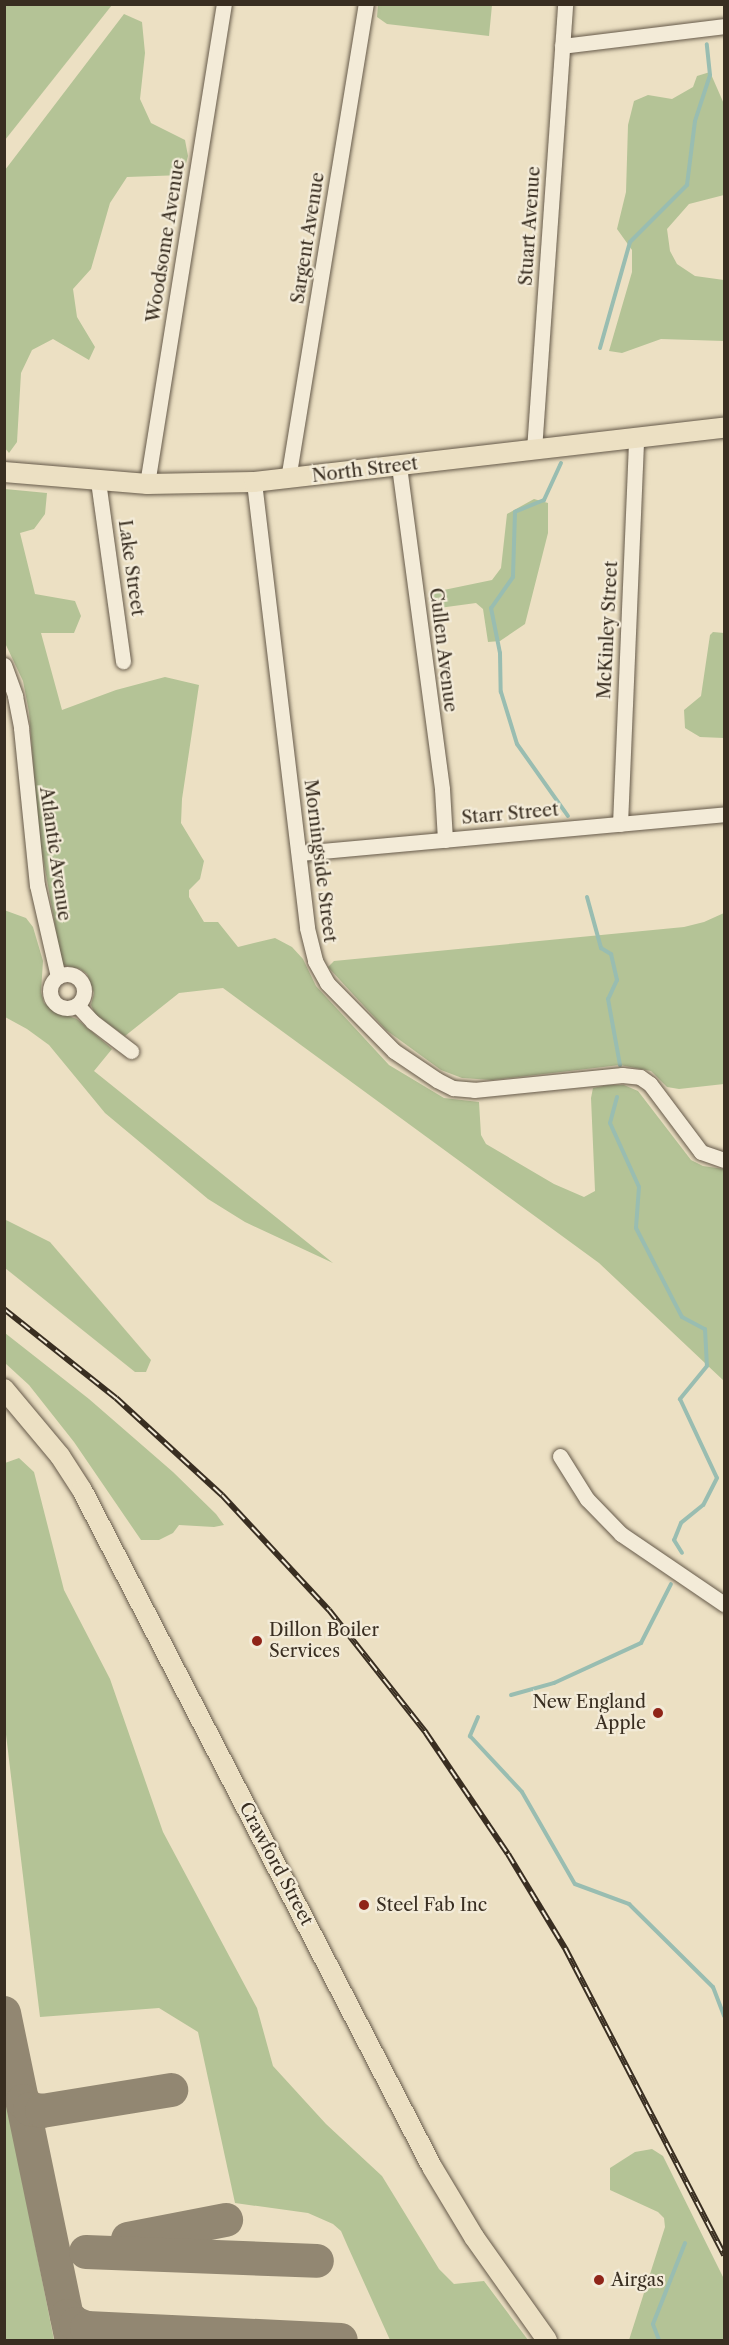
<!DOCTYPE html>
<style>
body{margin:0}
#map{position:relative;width:729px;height:2345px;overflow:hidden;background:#ece0c3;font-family:"Libre Caslon Text",serif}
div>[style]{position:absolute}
.green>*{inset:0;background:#b4c396}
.stream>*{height:4px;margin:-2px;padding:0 2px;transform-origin:2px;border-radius:2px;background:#99bdb1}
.taxiway>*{height:34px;margin:-17px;padding:0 17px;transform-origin:17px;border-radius:17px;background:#928772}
.roads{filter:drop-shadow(0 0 2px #665a4a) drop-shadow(0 0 2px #665a4a)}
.minor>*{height:15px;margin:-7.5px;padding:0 7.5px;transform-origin:7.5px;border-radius:7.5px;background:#f3ebd8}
.minor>.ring{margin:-7.5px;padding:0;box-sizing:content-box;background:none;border:15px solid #f3ebd8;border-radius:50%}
.major>*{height:20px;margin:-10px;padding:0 10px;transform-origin:10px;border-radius:10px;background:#ece0c3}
.rail>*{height:6px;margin-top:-3px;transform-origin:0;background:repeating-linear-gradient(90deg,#f3ebd8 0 11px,#392e21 0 22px);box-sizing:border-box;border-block:2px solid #392e21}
.dots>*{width:16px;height:16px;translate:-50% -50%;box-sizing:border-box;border:3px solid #f3ebd8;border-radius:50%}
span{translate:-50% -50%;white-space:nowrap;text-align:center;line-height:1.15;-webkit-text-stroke:4.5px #f3ebd8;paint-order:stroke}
.street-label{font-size:18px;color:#392e21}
.poi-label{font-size:18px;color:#392e21}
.left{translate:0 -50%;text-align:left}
.right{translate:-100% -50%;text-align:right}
.frame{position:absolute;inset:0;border:6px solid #392e21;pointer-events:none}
</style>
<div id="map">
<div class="green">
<div style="clip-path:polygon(4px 5px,112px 5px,5px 140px,4px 140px)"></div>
<div style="clip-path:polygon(378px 5px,492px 5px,489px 36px,387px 24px,377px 17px)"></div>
<div style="clip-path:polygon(124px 14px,142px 22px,145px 53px,140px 99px,151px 123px,185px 140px,188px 156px,183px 175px,127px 177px,110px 203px,91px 269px,73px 289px,77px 317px,95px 347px,89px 360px,53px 339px,32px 350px,21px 373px,17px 442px,9px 453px,4px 447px,5px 170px)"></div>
<div style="clip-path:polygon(710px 72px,724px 104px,724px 195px,689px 204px,667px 229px,670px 251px,677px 264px,695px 276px,724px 280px,724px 341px,661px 339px,622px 353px,609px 351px,632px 272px,632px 250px,617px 229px,626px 192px,628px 125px,634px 101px,648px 95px,672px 99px,693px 87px,697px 76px)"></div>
<div style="clip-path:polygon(5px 489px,47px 493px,45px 514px,34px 529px,20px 533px,35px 594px,75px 601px,81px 616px,74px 633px,41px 633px,62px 710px,116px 690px,165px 677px,199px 685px,182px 799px,181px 823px,204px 861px,200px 879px,189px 890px,189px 897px,204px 922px,218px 922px,238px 947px,275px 938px,292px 947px,303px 959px,316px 986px,389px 1065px,444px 1098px,479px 1102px,481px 1135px,486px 1144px,554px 1184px,584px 1197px,595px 1191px,591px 1098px,593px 1088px,608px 1085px,624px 1085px,638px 1091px,691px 1160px,703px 1166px,724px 1169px,724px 1381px,599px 1263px,223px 988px,179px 993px,125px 1036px,95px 1014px,91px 1005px,94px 993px,87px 974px,80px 969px,63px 965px,61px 959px,39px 835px,29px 712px,23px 681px,5px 643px)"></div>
<div style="clip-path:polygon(534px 499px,548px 503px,548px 533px,525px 624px,500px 641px,488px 642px,483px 609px,476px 603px,439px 608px,429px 603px,434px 592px,492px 580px,501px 568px,507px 514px)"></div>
<div style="clip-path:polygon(713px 632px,724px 633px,724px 738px,700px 737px,685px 728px,684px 710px,701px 696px,710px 635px)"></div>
<div style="clip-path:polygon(4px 910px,26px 918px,33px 927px,43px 961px,41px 992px,44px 1003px,54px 1011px,77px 1019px,112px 1049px,94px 1071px,333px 1263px,245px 1222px,208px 1199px,105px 1113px,49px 1045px,27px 1029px,5px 1017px)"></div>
<div style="clip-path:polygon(724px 913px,724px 1084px,679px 1089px,667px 1087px,651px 1071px,620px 1065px,492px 1080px,462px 1078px,441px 1070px,386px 1030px,328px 967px,334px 961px,684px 927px,704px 922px)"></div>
<div style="clip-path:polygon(4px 1219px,50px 1242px,151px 1360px,146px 1372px,135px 1372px,5px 1268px)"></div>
<div style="clip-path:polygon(5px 1333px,89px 1399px,173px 1472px,216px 1514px,224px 1525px,214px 1527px,179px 1525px,173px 1533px,159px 1540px,141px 1540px,74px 1442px,29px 1385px,5px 1363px)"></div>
<div style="clip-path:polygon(19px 1458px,34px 1472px,64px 1590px,110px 1679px,163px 1832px,257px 2008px,273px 2066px,326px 2124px,382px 2176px,439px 2269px,454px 2284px,484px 2281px,528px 2340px,390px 2340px,348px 2247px,341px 2231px,333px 2224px,308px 2213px,235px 2203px,198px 2032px,159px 2008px,40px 2017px,4px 1718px,5px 1463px)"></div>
<div style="clip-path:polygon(5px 2093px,54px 2340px,5px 2340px)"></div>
<div style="clip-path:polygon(652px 2149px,663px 2156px,724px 2279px,724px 2340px,629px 2340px,665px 2227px,664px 2218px,658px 2212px,610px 2190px,610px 2168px,635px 2152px)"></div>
</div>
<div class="stream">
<div style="left:600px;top:348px;width:110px;rotate:-74.2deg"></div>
<div style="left:630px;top:242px;width:81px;rotate:-45deg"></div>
<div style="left:687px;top:185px;width:64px;rotate:-82.9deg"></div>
<div style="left:695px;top:121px;width:48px;rotate:-71.9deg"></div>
<div style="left:710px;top:75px;width:31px;rotate:-96deg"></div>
<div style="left:561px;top:463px;width:41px;rotate:114.7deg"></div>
<div style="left:544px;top:500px;width:31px;rotate:158deg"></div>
<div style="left:515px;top:512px;width:65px;rotate:91.8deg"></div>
<div style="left:513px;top:577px;width:38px;rotate:125deg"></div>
<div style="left:491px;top:608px;width:46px;rotate:78.7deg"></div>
<div style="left:500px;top:653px;width:39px;rotate:89deg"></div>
<div style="left:501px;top:692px;width:54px;rotate:72.9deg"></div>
<div style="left:517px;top:744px;width:88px;rotate:54.7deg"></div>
<div style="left:587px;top:897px;width:53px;rotate:74.6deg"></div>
<div style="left:601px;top:948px;width:12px;rotate:31deg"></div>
<div style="left:611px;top:954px;width:27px;rotate:77deg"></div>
<div style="left:617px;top:980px;width:21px;rotate:115deg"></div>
<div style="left:608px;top:999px;width:67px;rotate:79.7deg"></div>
<div style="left:617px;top:1097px;width:27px;rotate:105deg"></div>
<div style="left:610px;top:1123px;width:70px;rotate:65.6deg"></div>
<div style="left:639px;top:1187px;width:41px;rotate:94.2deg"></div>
<div style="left:636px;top:1228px;width:100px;rotate:62.7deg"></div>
<div style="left:682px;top:1317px;width:26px;rotate:28deg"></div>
<div style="left:705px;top:1329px;width:37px;rotate:87deg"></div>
<div style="left:707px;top:1366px;width:43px;rotate:129.3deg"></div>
<div style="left:680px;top:1399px;width:87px;rotate:64.9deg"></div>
<div style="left:717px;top:1478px;width:30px;rotate:117deg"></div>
<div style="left:703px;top:1505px;width:28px;rotate:141deg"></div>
<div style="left:681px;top:1523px;width:18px;rotate:112deg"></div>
<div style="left:674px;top:1540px;width:15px;rotate:58deg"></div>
<div style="left:511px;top:1695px;width:45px;rotate:-15.6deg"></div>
<div style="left:554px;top:1683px;width:96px;rotate:-24.7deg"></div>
<div style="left:641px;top:1643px;width:66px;rotate:-63deg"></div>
<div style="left:478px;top:1717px;width:21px;rotate:113deg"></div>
<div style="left:470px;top:1736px;width:76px;rotate:47.1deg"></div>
<div style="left:522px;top:1792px;width:106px;rotate:60.1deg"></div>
<div style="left:575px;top:1884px;width:58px;rotate:20.3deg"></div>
<div style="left:629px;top:1904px;width:118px;rotate:44.7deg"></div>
<div style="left:713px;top:1987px;width:31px;rotate:69deg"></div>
<div style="left:659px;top:2340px;width:17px;rotate:-111deg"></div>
<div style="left:653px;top:2324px;width:87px;rotate:-68.4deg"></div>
</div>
<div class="taxiway">
<div style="left:4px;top:2013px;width:334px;rotate:78.3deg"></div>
<div style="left:23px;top:2101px;width:11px;rotate:49deg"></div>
<div style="left:30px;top:2109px;width:12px;rotate:9deg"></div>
<div style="left:42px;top:2111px;width:131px;rotate:-9.2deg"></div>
<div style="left:128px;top:2239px;width:100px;rotate:-11deg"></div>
<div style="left:86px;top:2252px;width:231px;rotate:2.2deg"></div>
<div style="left:67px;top:2316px;width:12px;rotate:42deg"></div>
<div style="left:76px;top:2324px;width:12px;rotate:20deg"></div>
<div style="left:87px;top:2328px;width:254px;rotate:2.7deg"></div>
</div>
<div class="roads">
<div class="minor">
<div style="left:562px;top:46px;width:163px;rotate:-7deg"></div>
<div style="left:534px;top:450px;width:447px;rotate:-86deg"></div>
<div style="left:399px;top:466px;width:326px;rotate:82.4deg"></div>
<div style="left:442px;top:789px;width:51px;rotate:86.6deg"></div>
<div style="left:288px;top:479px;width:481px;rotate:-80.7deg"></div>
<div style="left:98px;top:481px;width:182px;rotate:82.1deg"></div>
<div style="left:254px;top:482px;width:449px;rotate:83.2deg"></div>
<div style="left:307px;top:928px;width:34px;rotate:76deg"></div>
<div style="left:315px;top:961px;width:25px;rotate:61deg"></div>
<div style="left:327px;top:983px;width:95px;rotate:45.4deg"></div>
<div style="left:394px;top:1051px;width:52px;rotate:34deg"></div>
<div style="left:437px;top:1080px;width:18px;rotate:27deg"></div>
<div style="left:453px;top:1088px;width:21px;rotate:5deg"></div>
<div style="left:474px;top:1090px;width:149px;rotate:-5.8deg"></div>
<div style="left:622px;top:1075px;width:18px;rotate:6deg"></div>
<div style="left:640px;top:1077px;width:12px;rotate:35deg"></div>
<div style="left:650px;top:1084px;width:85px;rotate:53.1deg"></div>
<div style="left:701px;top:1152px;width:24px;rotate:19deg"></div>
<div style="left:147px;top:484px;width:486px;rotate:-80.9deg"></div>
<div style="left:4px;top:665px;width:33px;rotate:70deg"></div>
<div style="left:15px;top:696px;width:33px;rotate:79deg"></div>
<div style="left:21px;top:728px;width:158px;rotate:84.2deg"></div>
<div style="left:37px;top:885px;width:94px;rotate:77.1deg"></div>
<div style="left:620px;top:824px;width:386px;rotate:-87.6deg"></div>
<div style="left:299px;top:853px;width:427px;rotate:-5.2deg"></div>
<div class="ring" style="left:50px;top:974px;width:19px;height:19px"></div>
<div style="left:77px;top:1005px;width:23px;rotate:47deg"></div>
<div style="left:93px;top:1022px;width:48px;rotate:37.3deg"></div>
<div style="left:560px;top:1456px;width:51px;rotate:57.9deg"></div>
<div style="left:587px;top:1499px;width:49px;rotate:45.8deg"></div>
<div style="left:621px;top:1534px;width:125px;rotate:34.2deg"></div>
</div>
<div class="major">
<div style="left:4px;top:472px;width:144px;rotate:4.8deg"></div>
<div style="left:147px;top:484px;width:107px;rotate:-1.1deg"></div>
<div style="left:254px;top:482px;width:473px;rotate:-6.6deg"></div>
<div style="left:4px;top:1389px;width:87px;rotate:50.1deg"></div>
<div style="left:60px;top:1456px;width:40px;rotate:57.1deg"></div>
<div style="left:82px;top:1490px;width:762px;rotate:62.66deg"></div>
<div style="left:432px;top:2167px;width:82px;rotate:59deg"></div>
<div style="left:474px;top:2237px;width:126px;rotate:54.7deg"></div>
</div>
</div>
<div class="rail">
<div style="left:4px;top:1309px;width:143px;rotate:38.5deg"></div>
<div style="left:116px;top:1398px;width:144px;rotate:42.5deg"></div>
<div style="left:222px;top:1495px;width:157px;rotate:47.1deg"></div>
<div style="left:329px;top:1610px;width:157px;rotate:51.7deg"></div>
<div style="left:426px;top:1733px;width:146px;rotate:55.9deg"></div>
<div style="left:508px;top:1854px;width:110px;rotate:58.8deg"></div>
<div style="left:565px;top:1948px;width:346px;rotate:62.6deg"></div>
</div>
<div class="dots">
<div style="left:257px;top:1641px;background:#8f2418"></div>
<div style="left:658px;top:1713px;background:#8f2418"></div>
<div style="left:364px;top:1905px;background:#8f2418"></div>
<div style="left:599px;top:2280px;background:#8f2418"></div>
</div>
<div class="street-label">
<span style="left:530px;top:226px;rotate:-86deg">Stuart Avenue</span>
<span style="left:308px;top:238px;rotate:-81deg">Sargent Avenue</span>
<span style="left:166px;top:241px;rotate:-81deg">Woodsome Avenue</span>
<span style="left:365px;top:470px;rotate:-7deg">North Street</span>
<span style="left:131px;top:568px;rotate:82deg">Lake Street</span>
<span style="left:608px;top:630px;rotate:-87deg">McKinley Street</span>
<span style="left:443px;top:650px;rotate:83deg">Cullen Avenue</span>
<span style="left:510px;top:814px;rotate:-5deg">Starr Street</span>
<span style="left:55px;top:854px;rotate:82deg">Atlantic Avenue</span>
<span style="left:320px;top:861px;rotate:83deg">Morningside Street</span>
<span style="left:276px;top:1864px;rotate:62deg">Crawford Street</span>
</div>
<div class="poi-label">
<span class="left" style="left:269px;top:1641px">Dillon Boiler<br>Services</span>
<span class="right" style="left:646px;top:1713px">New England<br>Apple</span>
<span class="left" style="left:376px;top:1905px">Steel Fab Inc</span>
<span class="left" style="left:611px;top:2280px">Airgas</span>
</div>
<div class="frame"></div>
</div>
